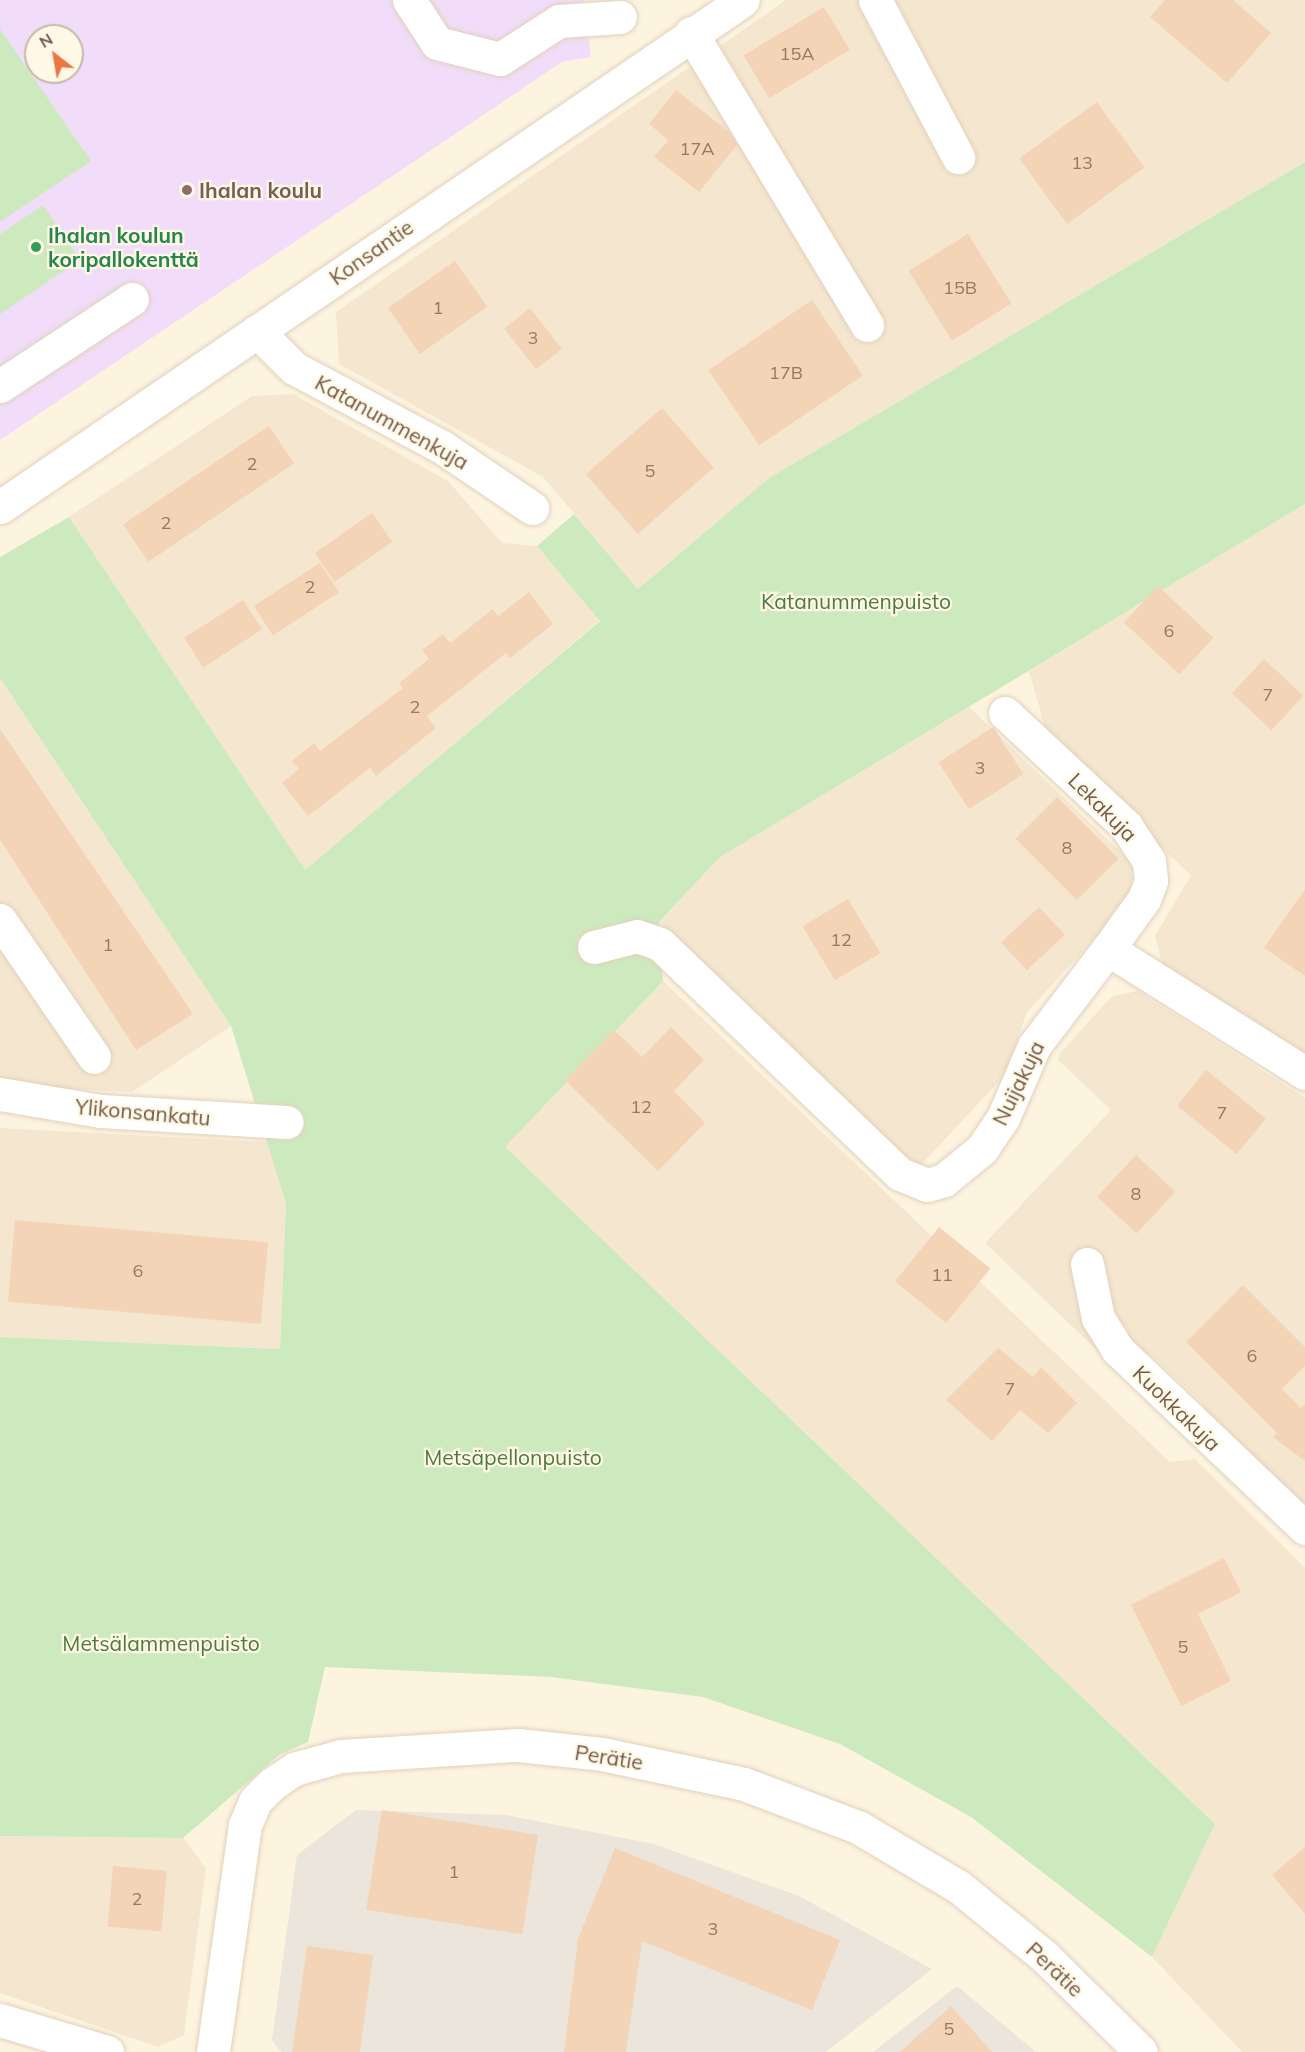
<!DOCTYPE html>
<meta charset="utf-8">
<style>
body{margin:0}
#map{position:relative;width:1305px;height:2052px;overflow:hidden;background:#fdf4e0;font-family:Mulish,sans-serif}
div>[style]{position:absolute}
.residential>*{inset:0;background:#f5e7cf}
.industrial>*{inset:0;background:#ebe5dc}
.education>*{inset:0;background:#f1ddf9}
.green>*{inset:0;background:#cdeabf}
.building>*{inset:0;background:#f3d4b7;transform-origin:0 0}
.roads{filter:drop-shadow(0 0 2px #e1d1bc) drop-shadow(0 0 2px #e1d1bc)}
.minor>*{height:33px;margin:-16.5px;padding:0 16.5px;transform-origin:16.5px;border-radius:16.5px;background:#fff}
.dots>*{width:16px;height:16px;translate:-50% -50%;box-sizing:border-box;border:3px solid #fff8e7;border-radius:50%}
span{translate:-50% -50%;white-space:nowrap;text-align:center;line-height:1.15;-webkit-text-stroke:4.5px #fff8e7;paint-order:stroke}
.number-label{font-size:18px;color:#947963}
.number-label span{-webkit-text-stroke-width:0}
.education-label{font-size:21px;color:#785e54;font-weight:700}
.left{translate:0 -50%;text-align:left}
.leisure-label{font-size:21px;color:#27864d;font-weight:700}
.street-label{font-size:21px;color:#745b47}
.park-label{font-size:21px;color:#4c7a3f}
.north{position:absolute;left:24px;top:24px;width:60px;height:60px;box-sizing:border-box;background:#fff8e7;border:2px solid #c7b9a7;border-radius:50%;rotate:329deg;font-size:16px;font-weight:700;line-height:24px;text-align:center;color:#745b47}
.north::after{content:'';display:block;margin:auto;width:21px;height:27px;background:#eb7641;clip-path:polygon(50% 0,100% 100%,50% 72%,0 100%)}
</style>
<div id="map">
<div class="residential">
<div style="clip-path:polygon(786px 0,1305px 0,1305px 162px,769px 478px,638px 589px,543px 477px,339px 364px,336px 312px)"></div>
<div style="clip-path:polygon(293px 394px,448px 481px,502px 543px,537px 546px,600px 620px,305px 871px,69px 517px,252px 396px)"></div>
<div style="clip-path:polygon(1305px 504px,1305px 1058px,1164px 970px,1155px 936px,1191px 875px,1049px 742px,1029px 671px)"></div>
<div style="clip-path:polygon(0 678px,231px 1026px,132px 1092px,20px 1087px,0 1081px)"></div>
<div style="clip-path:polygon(969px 707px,1132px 863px,1133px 897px,1027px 1012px,1005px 1075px,918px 1168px,659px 922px,720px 857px)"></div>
<div style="clip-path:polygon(663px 981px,1170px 1462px,1195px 1459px,1305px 1568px,1305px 2052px,1242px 2052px,1152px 1957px,1215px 1824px,504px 1147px)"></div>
<div style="clip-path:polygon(1138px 991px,1305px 1098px,1305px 1515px,1209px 1425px,1202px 1403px,1150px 1353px,1126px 1378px,985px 1243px,1111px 1110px,1058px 1060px,1060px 1053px,1112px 996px)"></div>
<div style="clip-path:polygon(0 1128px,267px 1142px,286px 1204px,280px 1349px,0 1337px)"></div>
<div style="clip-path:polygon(0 1836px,183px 1838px,206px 1868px,184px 2035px,158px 2047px,0 1993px)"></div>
</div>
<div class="industrial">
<div style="clip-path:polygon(356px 1810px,506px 1815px,654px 1844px,799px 1896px,932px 1969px,826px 2052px,281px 2052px,272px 2040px,297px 1855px)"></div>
<div style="clip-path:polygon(957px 1986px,1036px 2052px,873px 2052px)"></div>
</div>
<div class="education">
<div style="clip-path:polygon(evenodd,0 0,584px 0,591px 57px,562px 62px,0 440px,0 0,36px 36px,72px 36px,72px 72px,36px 72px,36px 36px)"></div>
</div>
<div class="green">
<div style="clip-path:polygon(0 29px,91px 161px,0 222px)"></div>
<div style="clip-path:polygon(1305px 162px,1305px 504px,720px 857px,659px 922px,663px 981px,505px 1147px,1215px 1824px,1152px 1957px,971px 1817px,840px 1744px,703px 1697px,551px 1677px,325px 1667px,308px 1742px,279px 1755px,183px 1838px,0 1836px,0 1337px,280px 1349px,286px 1204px,231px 1026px,0 678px,0 557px,69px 517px,305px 870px,600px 621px,537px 546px,574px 514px,638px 589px,769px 478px)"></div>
<div style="clip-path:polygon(43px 205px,80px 260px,0 314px,0 234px)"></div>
</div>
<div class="building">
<div style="clip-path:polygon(1165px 0,1233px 0,1271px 33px,1227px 83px,1150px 17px)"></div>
<div style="left:824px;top:7px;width:50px;height:94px;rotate:59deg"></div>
<div style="clip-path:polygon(676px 90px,729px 132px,737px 145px,699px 192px,654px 157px,668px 140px,649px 124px)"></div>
<div style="left:1097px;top:102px;width:81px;height:96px;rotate:54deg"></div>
<div style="left:968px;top:234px;width:82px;height:70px;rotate:58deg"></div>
<div style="left:455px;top:261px;width:56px;height:82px;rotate:55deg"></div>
<div style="left:812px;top:300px;width:91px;height:125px;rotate:56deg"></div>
<div style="left:530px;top:308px;width:52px;height:33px;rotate:52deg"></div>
<div style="left:662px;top:408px;width:79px;height:101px;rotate:49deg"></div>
<div style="left:269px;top:426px;width:45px;height:176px;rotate:56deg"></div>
<div style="left:372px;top:513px;width:35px;height:70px;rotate:55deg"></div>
<div style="left:320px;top:563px;width:35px;height:79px;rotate:57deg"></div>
<div style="left:1158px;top:586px;width:76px;height:50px;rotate:43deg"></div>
<div style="clip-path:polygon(529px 592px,553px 624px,510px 658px,506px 653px,427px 716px,436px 728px,376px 776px,370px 768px,308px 816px,282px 783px,299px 769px,292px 761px,314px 743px,320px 751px,403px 688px,399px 683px,429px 659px,422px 650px,443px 634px,450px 643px,493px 609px,498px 616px)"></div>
<div style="left:243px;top:600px;width:35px;height:70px;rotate:57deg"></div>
<div style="left:1264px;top:659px;width:54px;height:47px;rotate:43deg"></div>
<div style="left:993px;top:727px;width:56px;height:65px;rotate:57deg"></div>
<div style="clip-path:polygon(0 729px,193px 1014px,136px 1050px,0 840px)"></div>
<div style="left:1057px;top:797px;width:87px;height:59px;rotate:45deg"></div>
<div style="clip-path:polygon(1305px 889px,1305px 976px,1264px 948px)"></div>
<div style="left:848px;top:899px;width:63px;height:53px;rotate:59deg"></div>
<div style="left:1039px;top:907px;width:38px;height:52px;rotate:47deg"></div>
<div style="clip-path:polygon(671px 1027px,704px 1060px,674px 1091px,705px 1123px,658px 1171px,565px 1080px,614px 1030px,642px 1057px)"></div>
<div style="left:1206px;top:1070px;width:77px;height:46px;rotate:39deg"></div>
<div style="left:1136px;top:1155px;width:54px;height:57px;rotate:43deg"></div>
<div style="left:15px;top:1220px;width:254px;height:82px;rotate:5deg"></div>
<div style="left:939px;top:1227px;width:66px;height:70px;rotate:39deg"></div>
<div style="clip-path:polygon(1243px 1285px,1305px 1347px,1305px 1366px,1282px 1389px,1301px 1408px,1305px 1404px,1305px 1461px,1273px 1437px,1277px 1433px,1186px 1342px)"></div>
<div style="clip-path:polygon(998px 1348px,1033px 1377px,1041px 1367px,1077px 1403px,1048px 1433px,1020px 1410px,992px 1441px,946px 1400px)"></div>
<div style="clip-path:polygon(1224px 1558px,1241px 1592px,1198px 1614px,1231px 1681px,1181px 1706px,1131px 1605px)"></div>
<div style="left:382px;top:1810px;width:158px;height:101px;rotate:9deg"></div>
<div style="clip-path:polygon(1305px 1847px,1305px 1914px,1272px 1875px)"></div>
<div style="clip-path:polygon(615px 1848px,840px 1940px,812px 2010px,642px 1941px,626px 2052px,564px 2052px,578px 1939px)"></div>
<div style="left:113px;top:1866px;width:54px;height:61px;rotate:5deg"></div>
<div style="left:307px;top:1946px;width:67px;height:107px;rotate:8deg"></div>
<div style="clip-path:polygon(951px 2006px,992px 2052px,900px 2052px)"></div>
</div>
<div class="roads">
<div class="minor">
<div style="left:409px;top:0;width:51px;rotate:56.9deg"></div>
<div style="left:437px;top:43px;width:65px;rotate:14.3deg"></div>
<div style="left:500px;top:59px;width:70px;rotate:-32.8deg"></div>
<div style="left:559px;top:21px;width:61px;rotate:-3.8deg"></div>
<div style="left:875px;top:0;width:178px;rotate:62.1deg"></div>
<div style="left:691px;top:33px;width:341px;rotate:58.9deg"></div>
<div style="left:257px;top:331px;width:52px;rotate:45deg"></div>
<div style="left:294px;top:368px;width:168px;rotate:28.1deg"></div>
<div style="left:442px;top:447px;width:109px;rotate:34.1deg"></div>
<div style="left:0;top:386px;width:158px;rotate:-33.4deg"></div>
<div style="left:0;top:507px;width:899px;rotate:-34.31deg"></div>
<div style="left:1005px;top:713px;width:166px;rotate:43deg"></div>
<div style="left:1126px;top:826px;width:42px;rotate:56.7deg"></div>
<div style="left:1149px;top:861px;width:20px;rotate:84deg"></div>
<div style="left:1151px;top:881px;width:19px;rotate:111deg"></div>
<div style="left:1144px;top:899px;width:62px;rotate:125.8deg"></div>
<div style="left:0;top:920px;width:166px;rotate:55.5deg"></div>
<div style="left:594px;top:947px;width:44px;rotate:-14.3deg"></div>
<div style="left:637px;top:936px;width:24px;rotate:19deg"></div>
<div style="left:660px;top:944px;width:332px;rotate:43.8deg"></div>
<div style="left:900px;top:1174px;width:29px;rotate:22deg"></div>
<div style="left:927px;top:1185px;width:18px;rotate:-16deg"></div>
<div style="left:944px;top:1180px;width:49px;rotate:-39.2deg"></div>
<div style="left:982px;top:1149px;width:37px;rotate:-56deg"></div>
<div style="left:1003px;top:1118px;width:78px;rotate:-66.7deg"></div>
<div style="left:1034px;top:1046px;width:122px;rotate:-52.7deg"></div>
<div style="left:1108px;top:949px;width:233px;rotate:32.2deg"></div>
<div style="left:0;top:1094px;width:102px;rotate:9.6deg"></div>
<div style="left:101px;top:1111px;width:186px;rotate:3.4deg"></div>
<div style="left:1087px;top:1264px;width:55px;rotate:78.5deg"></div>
<div style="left:1098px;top:1318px;width:38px;rotate:58deg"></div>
<div style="left:1118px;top:1350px;width:258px;rotate:43.6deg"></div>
<div style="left:0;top:2020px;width:112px;rotate:16.7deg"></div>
<div style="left:213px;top:2052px;width:229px;rotate:-82deg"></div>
<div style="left:245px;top:1825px;width:26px;rotate:-67deg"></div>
<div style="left:255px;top:1801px;width:24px;rotate:-45deg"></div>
<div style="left:272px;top:1784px;width:27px;rotate:-34deg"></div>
<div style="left:294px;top:1769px;width:49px;rotate:-15.5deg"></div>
<div style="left:341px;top:1756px;width:177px;rotate:-3.6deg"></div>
<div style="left:518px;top:1745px;width:84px;rotate:6.1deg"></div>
<div style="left:602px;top:1754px;width:145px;rotate:11.9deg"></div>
<div style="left:744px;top:1784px;width:122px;rotate:20.7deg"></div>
<div style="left:858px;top:1827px;width:117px;rotate:30.7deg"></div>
<div style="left:959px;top:1887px;width:109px;rotate:39.1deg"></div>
<div style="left:1044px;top:1956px;width:136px;rotate:44.7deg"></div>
</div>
</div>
<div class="dots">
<div style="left:187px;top:190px;background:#8d6e63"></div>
<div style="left:36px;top:247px;background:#2e9e5b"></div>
</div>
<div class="number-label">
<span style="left:797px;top:54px">15A</span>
<span style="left:697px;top:149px">17A</span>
<span style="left:1082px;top:163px">13</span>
<span style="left:960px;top:288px">15B</span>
<span style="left:438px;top:308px">1</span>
<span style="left:533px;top:338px">3</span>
<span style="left:786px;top:373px">17B</span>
<span style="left:252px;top:464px">2</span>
<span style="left:650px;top:471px">5</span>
<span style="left:166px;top:523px">2</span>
<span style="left:310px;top:587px">2</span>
<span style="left:1169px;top:631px">6</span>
<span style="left:1268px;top:695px">7</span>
<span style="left:415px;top:707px">2</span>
<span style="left:980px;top:768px">3</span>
<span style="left:1067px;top:848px">8</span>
<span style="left:841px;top:940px">12</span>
<span style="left:108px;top:945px">1</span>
<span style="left:641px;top:1107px">12</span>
<span style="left:1222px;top:1113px">7</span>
<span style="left:1136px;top:1194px">8</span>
<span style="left:138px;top:1271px">6</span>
<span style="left:942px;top:1275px">11</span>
<span style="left:1252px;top:1356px">6</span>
<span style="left:1010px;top:1389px">7</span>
<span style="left:1183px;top:1647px">5</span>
<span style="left:454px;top:1872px">1</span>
<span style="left:137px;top:1899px">2</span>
<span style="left:713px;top:1929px">3</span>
<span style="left:949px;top:2029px">5</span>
</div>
<div class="education-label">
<span class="left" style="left:199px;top:190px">Ihalan koulu</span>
</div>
<div class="leisure-label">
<span class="left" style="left:48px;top:247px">Ihalan koulun<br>koripallokenttä</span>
</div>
<div class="street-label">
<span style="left:371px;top:252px;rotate:-35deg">Konsantie</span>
<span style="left:392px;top:422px;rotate:29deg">Katanummenkuja</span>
<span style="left:1103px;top:807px;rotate:45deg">Lekakuja</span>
<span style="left:1018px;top:1083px;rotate:-64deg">Nuijakuja</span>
<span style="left:143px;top:1112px;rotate:5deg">Ylikonsankatu</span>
<span style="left:1177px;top:1408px;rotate:44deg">Kuokkakuja</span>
<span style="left:609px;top:1757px;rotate:9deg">Perätie</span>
<span style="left:1055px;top:1969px;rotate:43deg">Perätie</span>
</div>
<div class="park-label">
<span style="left:856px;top:601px">Katanummenpuisto</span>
<span style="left:513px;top:1457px">Metsäpellonpuisto</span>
<span style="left:161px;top:1643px">Metsälammenpuisto</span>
</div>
<div class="north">N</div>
</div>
